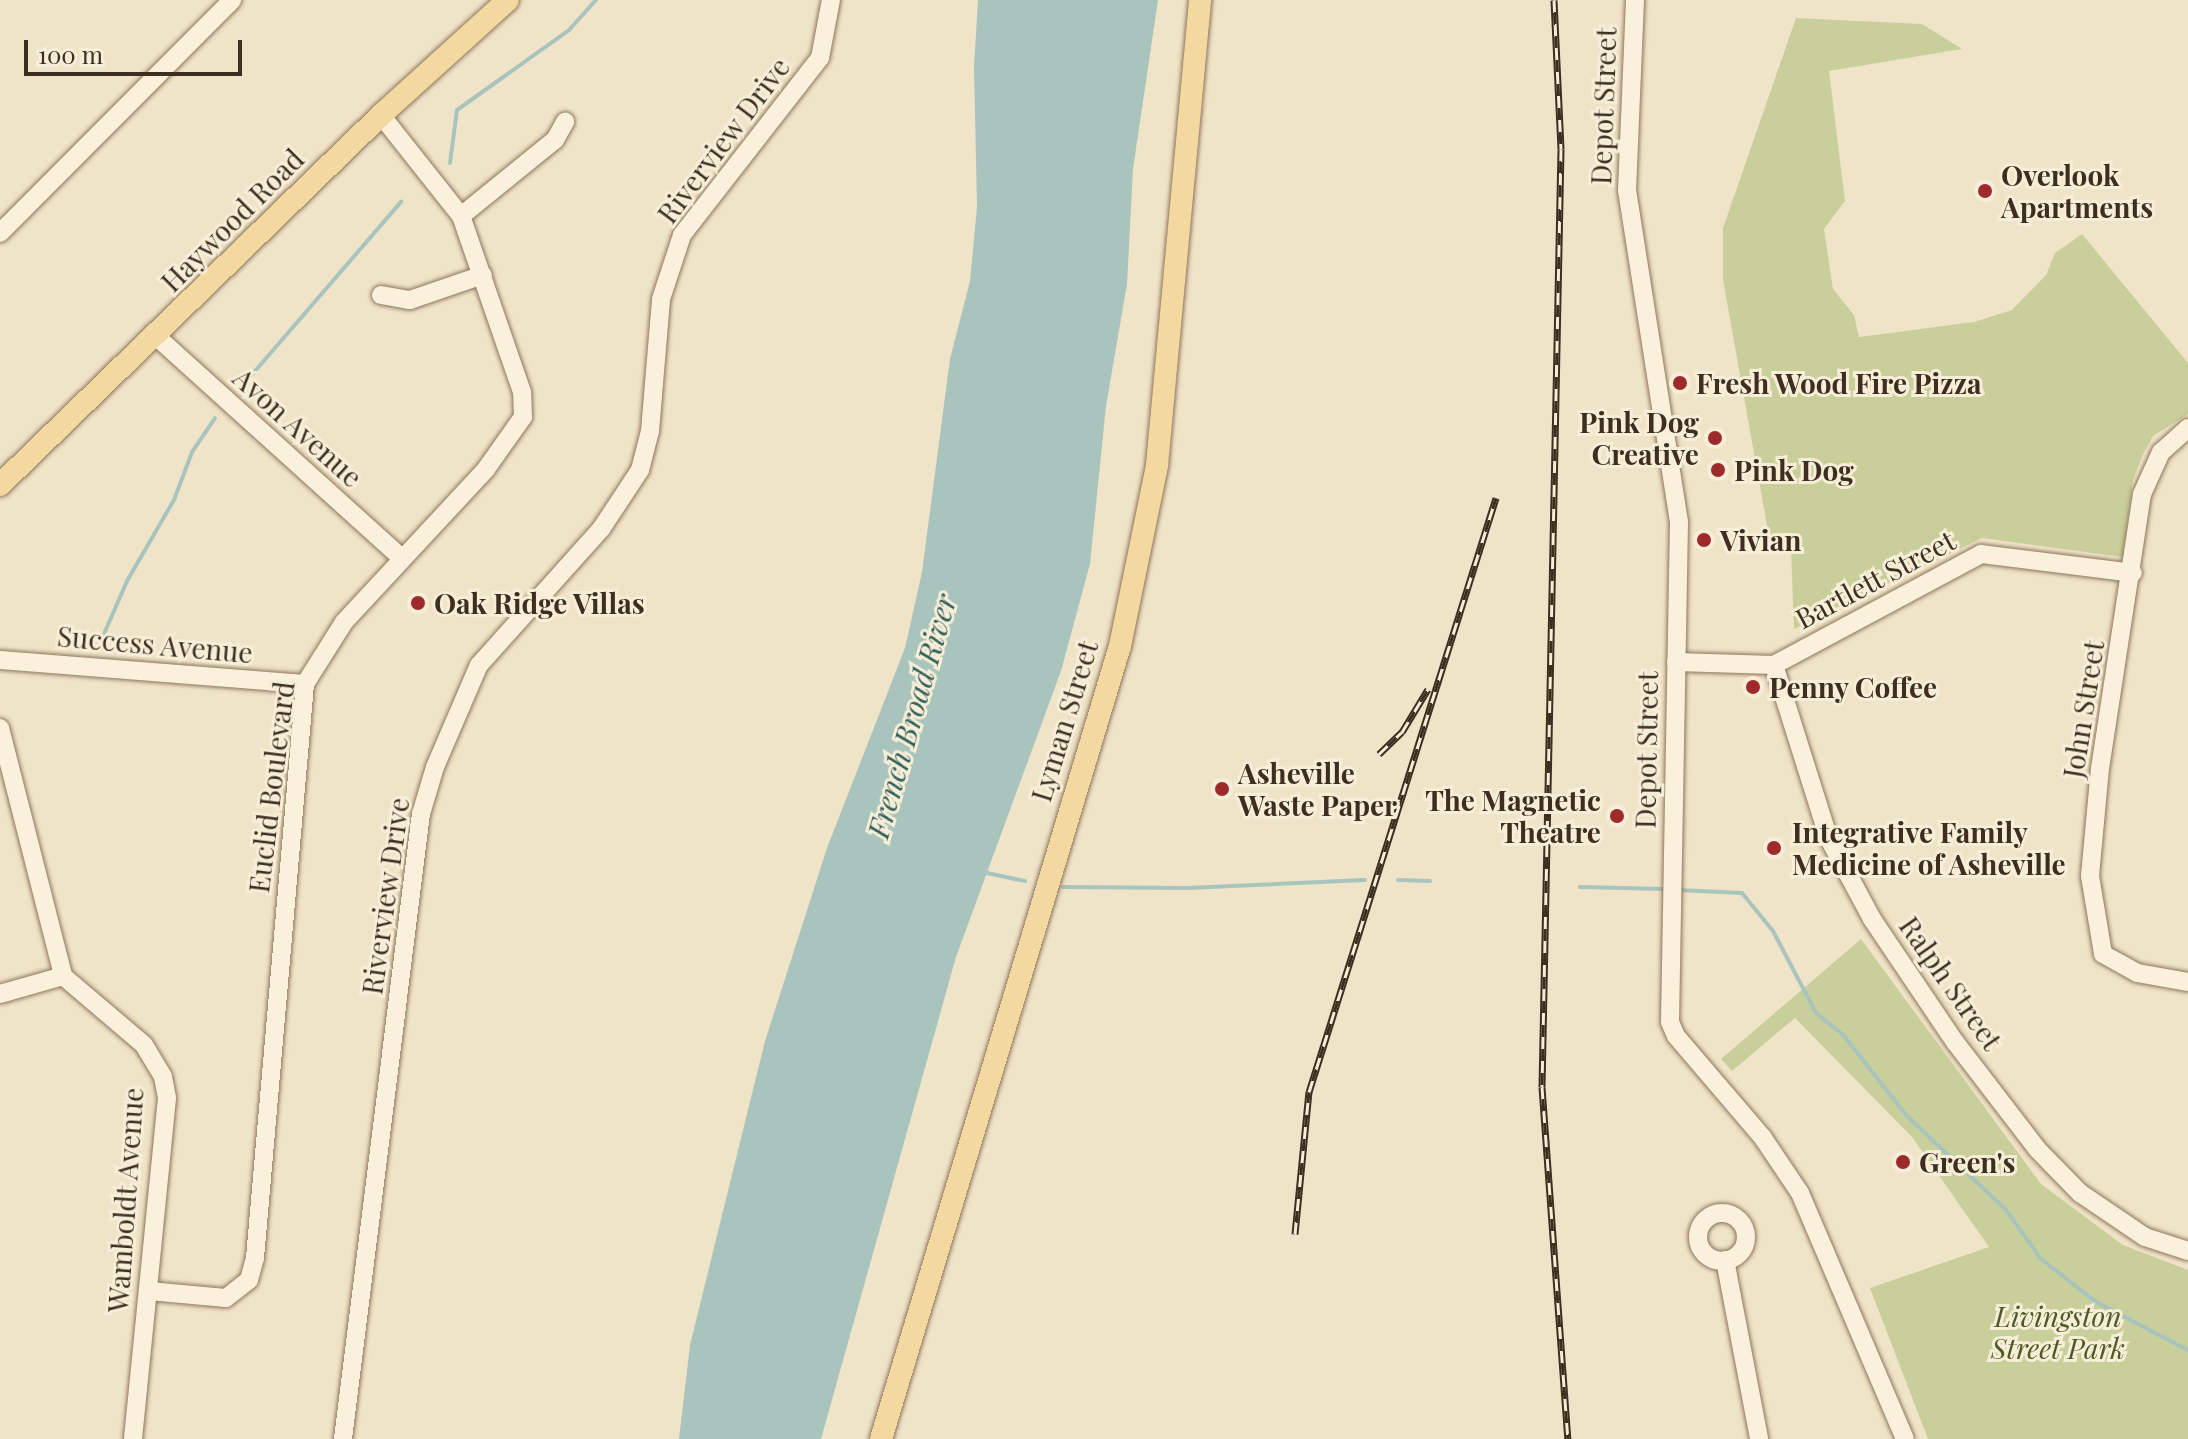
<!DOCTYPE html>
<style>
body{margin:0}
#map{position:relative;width:2188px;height:1439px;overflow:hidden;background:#f0e4c8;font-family:"Playfair Display",serif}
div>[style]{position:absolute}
.green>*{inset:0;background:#c9cf9b}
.water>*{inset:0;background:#a9c4bc}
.stream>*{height:4px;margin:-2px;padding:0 2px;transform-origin:2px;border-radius:2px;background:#a9c4bc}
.roads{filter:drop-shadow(0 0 2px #8d765c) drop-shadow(0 0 2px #8d765c)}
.minor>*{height:18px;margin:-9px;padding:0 9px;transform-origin:9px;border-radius:9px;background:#faf1dc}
.minor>.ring{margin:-9px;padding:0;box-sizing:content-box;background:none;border:18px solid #faf1dc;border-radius:50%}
.major>*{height:22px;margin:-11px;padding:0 11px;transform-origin:11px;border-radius:11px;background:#f3d9a0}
.rail>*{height:7px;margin-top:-3.5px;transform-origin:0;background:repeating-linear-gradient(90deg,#f7eed8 0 12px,#3d2e20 0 24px);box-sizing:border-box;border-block:2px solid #3d2e20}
.dots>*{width:22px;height:22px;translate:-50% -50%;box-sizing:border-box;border:4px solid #f7eed8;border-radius:50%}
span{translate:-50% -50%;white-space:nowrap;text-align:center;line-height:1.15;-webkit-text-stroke:6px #f7eed8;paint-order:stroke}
.street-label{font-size:28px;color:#3d2e20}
.poi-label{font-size:28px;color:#3d2e20;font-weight:700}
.left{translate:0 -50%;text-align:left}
.right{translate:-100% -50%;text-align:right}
.park-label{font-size:28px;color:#4d5a26;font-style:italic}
.water-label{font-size:30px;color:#2f5d5a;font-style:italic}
.scale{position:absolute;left:24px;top:40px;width:218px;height:36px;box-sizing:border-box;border:4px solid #3d2e20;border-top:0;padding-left:10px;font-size:24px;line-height:28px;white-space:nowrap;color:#3d2e20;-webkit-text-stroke:6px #f7eed8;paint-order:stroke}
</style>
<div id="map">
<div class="green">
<div style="clip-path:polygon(1796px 18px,1922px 24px,1962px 49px,1829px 71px,1845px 201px,1824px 229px,1833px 289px,1854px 315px,1859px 337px,1974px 322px,2012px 310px,2046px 275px,2055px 253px,2082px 234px,2188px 363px,2188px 414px,2153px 436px,2143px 454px,2133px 480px,2123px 557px,1982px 538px,1794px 629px,1791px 548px,1771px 548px,1723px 280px,1723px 228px)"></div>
<div style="clip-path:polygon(1861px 939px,2041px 1184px,2123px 1245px,2188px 1270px,2188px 1439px,1928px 1439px,1870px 1288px,1989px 1247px,1912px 1137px,1795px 1018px,1732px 1071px,1721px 1059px)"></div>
</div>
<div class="water">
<div style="clip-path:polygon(978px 0,1158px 0,1133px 169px,1127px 284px,1106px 406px,1090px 564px,1061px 671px,956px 957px,821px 1439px,679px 1439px,690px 1345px,765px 1041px,827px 848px,905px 648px,922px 572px,950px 359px,970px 281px,977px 207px,974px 67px)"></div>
</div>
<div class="stream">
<div style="left:450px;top:163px;width:53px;rotate:-82.5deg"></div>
<div style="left:457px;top:110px;width:138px;rotate:-35.5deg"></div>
<div style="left:569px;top:30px;width:40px;rotate:-48deg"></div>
<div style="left:249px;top:378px;width:233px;rotate:-49.2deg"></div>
<div style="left:104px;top:634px;width:58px;rotate:-66.5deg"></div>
<div style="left:127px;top:581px;width:94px;rotate:-59.9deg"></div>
<div style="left:174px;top:500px;width:51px;rotate:-69.4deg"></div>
<div style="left:192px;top:452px;width:41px;rotate:-55.9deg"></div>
<div style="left:987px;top:873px;width:39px;rotate:12deg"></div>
<div style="left:1398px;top:880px;width:32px;rotate:2deg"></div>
<div style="left:1063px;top:887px;width:124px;rotate:0.5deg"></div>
<div style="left:1187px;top:888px;width:178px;rotate:-2.6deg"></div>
<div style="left:1580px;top:887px;width:85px;rotate:1.3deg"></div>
<div style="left:1678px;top:890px;width:64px;rotate:2.7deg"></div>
<div style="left:1742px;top:893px;width:49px;rotate:50.8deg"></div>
<div style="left:1773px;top:931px;width:93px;rotate:62.3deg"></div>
<div style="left:1816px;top:1013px;width:36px;rotate:39deg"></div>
<div style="left:1844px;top:1036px;width:102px;rotate:51.8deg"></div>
<div style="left:1907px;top:1116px;width:137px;rotate:43.5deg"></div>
<div style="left:2006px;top:1210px;width:60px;rotate:54.5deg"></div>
<div style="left:2041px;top:1259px;width:70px;rotate:38deg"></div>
<div style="left:2096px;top:1302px;width:104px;rotate:27.6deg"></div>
</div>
<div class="roads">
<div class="minor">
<div style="left:1635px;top:0;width:190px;rotate:92.4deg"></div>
<div style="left:1627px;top:190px;width:336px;rotate:81.1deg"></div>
<div style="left:1679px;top:522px;width:500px;rotate:91.03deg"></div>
<div style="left:1670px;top:1022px;width:15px;rotate:67deg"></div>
<div style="left:1676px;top:1036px;width:134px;rotate:49.5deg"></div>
<div style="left:1763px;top:1138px;width:66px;rotate:56.1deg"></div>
<div style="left:1800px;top:1193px;width:267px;rotate:66.9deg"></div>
<div style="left:461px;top:216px;width:121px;rotate:-39deg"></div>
<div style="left:555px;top:140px;width:21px;rotate:-61deg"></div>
<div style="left:0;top:233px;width:329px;rotate:-45.1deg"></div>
<div style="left:381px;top:295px;width:29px;rotate:10deg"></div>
<div style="left:410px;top:300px;width:77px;rotate:-18.9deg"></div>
<div style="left:157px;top:337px;width:330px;rotate:42.1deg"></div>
<div style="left:2188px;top:428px;width:36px;rotate:138deg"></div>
<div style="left:2161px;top:452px;width:46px;rotate:114.3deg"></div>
<div style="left:2142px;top:494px;width:277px;rotate:98.7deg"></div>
<div style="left:2100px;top:768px;width:108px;rotate:95.3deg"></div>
<div style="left:2090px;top:876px;width:79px;rotate:80.5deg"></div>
<div style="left:2103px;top:954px;width:39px;rotate:29deg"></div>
<div style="left:2137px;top:973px;width:52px;rotate:10deg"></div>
<div style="left:0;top:660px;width:306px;rotate:4.5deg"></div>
<div style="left:1676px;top:662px;width:98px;rotate:1.8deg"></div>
<div style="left:1774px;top:665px;width:235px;rotate:-28.2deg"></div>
<div style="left:1981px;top:554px;width:153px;rotate:7.1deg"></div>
<div style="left:1774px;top:665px;width:182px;rotate:72.5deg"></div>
<div style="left:1829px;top:839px;width:91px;rotate:61.7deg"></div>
<div style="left:1872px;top:919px;width:148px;rotate:56deg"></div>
<div style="left:1955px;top:1042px;width:135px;rotate:52.5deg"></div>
<div style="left:2037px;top:1149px;width:62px;rotate:45.7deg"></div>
<div style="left:2080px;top:1193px;width:78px;rotate:34.1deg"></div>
<div style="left:2145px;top:1237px;width:45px;rotate:18deg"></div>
<div style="left:0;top:728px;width:256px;rotate:75.7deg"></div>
<div style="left:63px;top:976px;width:106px;rotate:40.4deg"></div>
<div style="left:144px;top:1045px;width:37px;rotate:59deg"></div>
<div style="left:163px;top:1077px;width:21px;rotate:79deg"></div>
<div style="left:167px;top:1098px;width:343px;rotate:95.7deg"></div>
<div style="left:0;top:994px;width:66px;rotate:-15.9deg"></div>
<div class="ring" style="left:1698px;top:1213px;width:30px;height:30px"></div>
<div style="left:1725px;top:1260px;width:182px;rotate:79.2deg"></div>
<div style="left:149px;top:1291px;width:77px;rotate:5.2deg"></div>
<div style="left:226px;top:1298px;width:29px;rotate:-38deg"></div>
<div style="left:249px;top:1280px;width:23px;rotate:-75deg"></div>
<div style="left:255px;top:1258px;width:576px;rotate:-85.02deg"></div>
<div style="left:305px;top:684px;width:73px;rotate:-57.8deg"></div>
<div style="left:344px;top:622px;width:209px;rotate:-47.1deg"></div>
<div style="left:486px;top:469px;width:64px;rotate:-54.6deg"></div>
<div style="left:523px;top:417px;width:25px;rotate:-92deg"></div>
<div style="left:522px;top:392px;width:186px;rotate:-109.1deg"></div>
<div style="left:461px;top:216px;width:129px;rotate:-128.4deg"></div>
<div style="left:343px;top:1439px;width:630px;rotate:-82.89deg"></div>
<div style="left:421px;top:814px;width:49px;rotate:-73.4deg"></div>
<div style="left:435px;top:767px;width:111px;rotate:-66.7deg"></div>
<div style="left:479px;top:665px;width:183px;rotate:-48.1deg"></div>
<div style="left:601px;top:529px;width:71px;rotate:-56.5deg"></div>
<div style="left:640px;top:470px;width:40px;rotate:-75.6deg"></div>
<div style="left:650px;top:431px;width:132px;rotate:-85.2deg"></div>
<div style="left:661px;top:299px;width:67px;rotate:-71.8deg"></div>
<div style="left:682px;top:235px;width:224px;rotate:-52.1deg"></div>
<div style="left:820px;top:58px;width:59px;rotate:-79.3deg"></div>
</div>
<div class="major">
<div style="left:0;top:485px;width:531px;rotate:-44.16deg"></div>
<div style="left:381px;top:115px;width:171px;rotate:-42.2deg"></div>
<div style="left:881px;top:1439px;width:828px;rotate:-73.23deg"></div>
<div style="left:1120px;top:646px;width:185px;rotate:-78.4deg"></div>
<div style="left:1157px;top:465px;width:467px;rotate:-84.7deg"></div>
</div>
</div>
<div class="rail">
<div style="left:1554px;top:0;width:149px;rotate:87.3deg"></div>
<div style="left:1561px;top:149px;width:938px;rotate:91.16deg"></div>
<div style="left:1542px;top:1087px;width:353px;rotate:85.8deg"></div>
<div style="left:1379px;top:754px;width:32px;rotate:-44deg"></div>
<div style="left:1402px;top:732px;width:50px;rotate:-58.8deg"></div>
<div style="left:1295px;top:1234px;width:143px;rotate:-84.4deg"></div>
<div style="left:1309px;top:1092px;width:623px;rotate:-72.53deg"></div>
</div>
<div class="dots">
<div style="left:1985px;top:191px;background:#9e2a2b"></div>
<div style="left:1680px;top:383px;background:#9e2a2b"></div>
<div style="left:1715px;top:438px;background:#9e2a2b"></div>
<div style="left:1718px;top:470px;background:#9e2a2b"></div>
<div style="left:1704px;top:540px;background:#9e2a2b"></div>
<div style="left:418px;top:603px;background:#9e2a2b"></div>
<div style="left:1753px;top:687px;background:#9e2a2b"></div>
<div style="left:1222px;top:789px;background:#9e2a2b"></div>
<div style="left:1617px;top:816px;background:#9e2a2b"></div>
<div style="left:1774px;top:848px;background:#9e2a2b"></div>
<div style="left:1903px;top:1162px;background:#9e2a2b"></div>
</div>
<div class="street-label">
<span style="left:1603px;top:106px;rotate:-88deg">Depot Street</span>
<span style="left:723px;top:140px;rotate:-53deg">Riverview Drive</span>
<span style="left:232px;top:220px;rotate:-45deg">Haywood Road</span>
<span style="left:298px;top:427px;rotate:42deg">Avon Avenue</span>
<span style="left:1875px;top:579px;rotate:-28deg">Bartlett Street</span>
<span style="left:155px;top:644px;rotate:5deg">Success Avenue</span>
<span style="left:2083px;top:709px;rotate:-81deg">John Street</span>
<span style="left:1064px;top:721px;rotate:-73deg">Lyman Street</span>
<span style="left:1646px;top:750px;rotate:-89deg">Depot Street</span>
<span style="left:271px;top:787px;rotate:-83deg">Euclid Boulevard</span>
<span style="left:385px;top:896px;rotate:-82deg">Riverview Drive</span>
<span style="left:1951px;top:983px;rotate:55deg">Ralph Street</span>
<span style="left:125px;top:1200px;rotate:-86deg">Wamboldt Avenue</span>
</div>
<div class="poi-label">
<span class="left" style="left:2001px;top:191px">Overlook<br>Apartments</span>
<span class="left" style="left:1696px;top:383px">Fresh Wood Fire Pizza</span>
<span class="right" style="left:1699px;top:438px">Pink Dog<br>Creative</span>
<span class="left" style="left:1734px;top:470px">Pink Dog</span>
<span class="left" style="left:1720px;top:540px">Vivian</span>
<span class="left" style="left:434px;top:603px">Oak Ridge Villas</span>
<span class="left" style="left:1769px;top:687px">Penny Coffee</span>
<span class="left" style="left:1238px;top:789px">Asheville<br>Waste Paper</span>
<span class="right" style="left:1601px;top:816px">The Magnetic<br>Theatre</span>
<span class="left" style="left:1792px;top:848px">Integrative Family<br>Medicine of Asheville</span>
<span class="left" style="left:1919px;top:1162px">Green's</span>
</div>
<div class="park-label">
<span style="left:2058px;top:1332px">Livingston<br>Street Park</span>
</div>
<div class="water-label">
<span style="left:911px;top:716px;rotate:-74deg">French Broad River</span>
</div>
<div class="scale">100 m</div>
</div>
